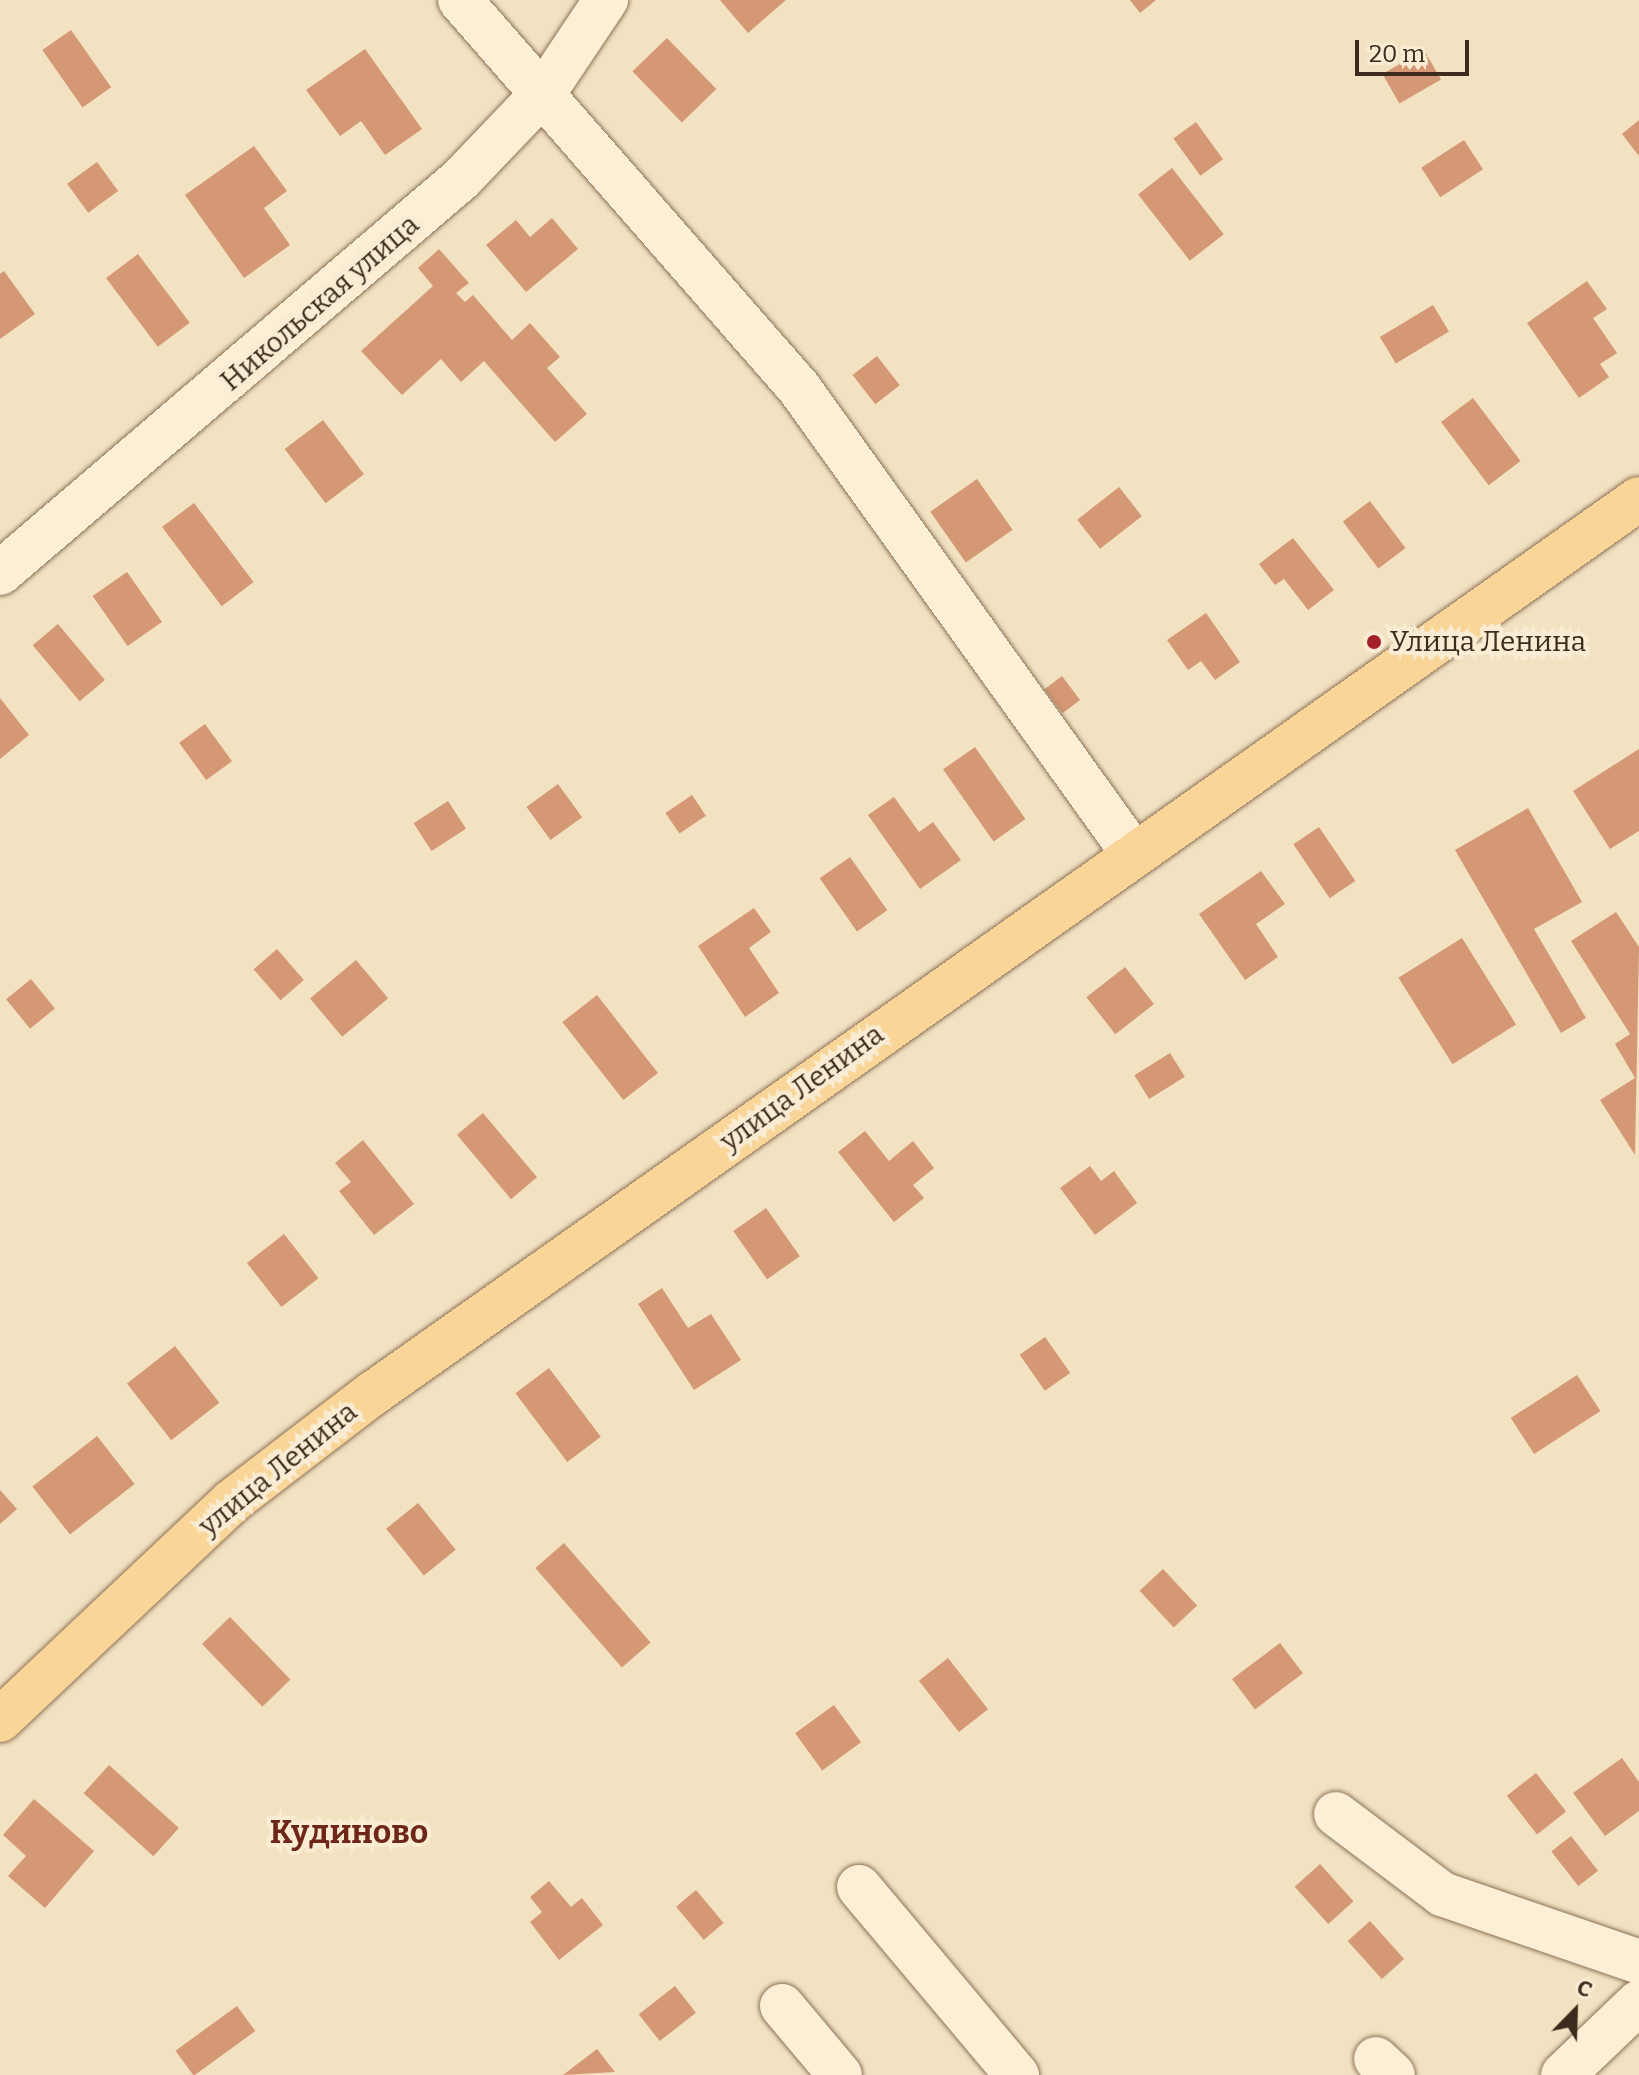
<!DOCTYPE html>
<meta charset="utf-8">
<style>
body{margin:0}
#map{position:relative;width:1639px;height:2075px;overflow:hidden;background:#f2e2c2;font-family:Bitter,serif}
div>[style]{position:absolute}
.building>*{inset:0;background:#d49874;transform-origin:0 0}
.roads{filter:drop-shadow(0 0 2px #8e7257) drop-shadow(0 0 2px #8e7257)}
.minor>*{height:44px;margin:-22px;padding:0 22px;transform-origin:22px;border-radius:22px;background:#fcefd6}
.major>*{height:44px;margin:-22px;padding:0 22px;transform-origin:22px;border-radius:22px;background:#f9d597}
.dots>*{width:22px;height:22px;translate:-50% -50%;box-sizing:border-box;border:4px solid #f9ecd3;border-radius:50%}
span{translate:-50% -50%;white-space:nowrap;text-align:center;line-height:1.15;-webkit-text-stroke:8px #f9ecd3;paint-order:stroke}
.street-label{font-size:28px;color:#3d2b1d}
.poi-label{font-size:28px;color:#3d2b1d}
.left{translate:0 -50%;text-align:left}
.quarter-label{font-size:32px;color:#6d2618;font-weight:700}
.north{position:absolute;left:1535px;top:1971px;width:80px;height:80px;-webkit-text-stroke:6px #f9ecd3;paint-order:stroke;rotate:23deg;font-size:22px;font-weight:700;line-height:32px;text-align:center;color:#3d2b1d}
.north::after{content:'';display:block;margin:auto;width:28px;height:36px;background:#3d2b1d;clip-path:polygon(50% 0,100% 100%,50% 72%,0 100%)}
.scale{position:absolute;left:1355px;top:40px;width:114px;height:36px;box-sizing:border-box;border:4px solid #3d2b1d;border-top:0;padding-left:10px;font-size:24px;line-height:28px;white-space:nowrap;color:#3d2b1d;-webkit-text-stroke:6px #f9ecd3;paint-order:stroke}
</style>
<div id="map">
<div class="building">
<div style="clip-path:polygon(720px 0,786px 0,748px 33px)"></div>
<div style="clip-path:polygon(1130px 0,1156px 0,1140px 13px)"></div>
<div style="left:71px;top:30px;width:70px;height:35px;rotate:55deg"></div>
<div style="left:667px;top:38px;width:71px;height:48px;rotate:46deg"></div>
<div style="clip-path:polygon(365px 49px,422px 129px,385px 155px,361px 121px,340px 136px,306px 90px)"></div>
<div style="left:1424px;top:50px;width:34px;height:48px;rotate:60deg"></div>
<div style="clip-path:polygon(1639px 120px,1639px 156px,1622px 134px)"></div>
<div style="left:1196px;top:122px;width:46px;height:28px;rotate:54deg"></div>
<div style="left:1464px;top:140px;width:35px;height:51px;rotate:57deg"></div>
<div style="clip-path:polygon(254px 146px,287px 191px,264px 208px,290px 245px,244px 278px,185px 195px)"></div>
<div style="left:97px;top:162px;width:36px;height:37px;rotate:54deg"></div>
<div style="left:1172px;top:168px;width:84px;height:43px;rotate:52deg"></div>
<div style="clip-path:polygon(552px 218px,578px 249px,526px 292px,486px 245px,516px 220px,530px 237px)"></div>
<div style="clip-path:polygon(439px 249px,469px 283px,456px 293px,465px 302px,473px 295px,512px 340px,530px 323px,560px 357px,547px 368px,587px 414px,555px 442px,484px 361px,461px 382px,441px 359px,402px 395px,361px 351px,433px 286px,418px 268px)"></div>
<div style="left:138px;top:254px;width:86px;height:40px;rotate:53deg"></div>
<div style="clip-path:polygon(4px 271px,35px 314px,0 339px,0 274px)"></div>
<div style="clip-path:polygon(1587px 281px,1607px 309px,1593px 318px,1617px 353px,1600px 364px,1609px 377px,1579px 398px,1527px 323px)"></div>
<div style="left:1433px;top:305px;width:31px;height:62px;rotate:59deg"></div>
<div style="left:877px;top:356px;width:37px;height:31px;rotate:52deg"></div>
<div style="left:1473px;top:398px;width:79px;height:40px;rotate:53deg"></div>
<div style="left:323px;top:420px;width:68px;height:48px;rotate:53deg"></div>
<div style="left:977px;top:479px;width:62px;height:57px;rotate:55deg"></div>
<div style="left:1119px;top:487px;width:37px;height:53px;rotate:52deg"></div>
<div style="left:1370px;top:501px;width:59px;height:34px;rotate:53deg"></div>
<div style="left:194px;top:503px;width:99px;height:40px;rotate:53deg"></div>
<div style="clip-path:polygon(1293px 538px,1334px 590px,1308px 610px,1284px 579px,1275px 585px,1259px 564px)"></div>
<div style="left:127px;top:572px;width:61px;height:42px;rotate:55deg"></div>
<div style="clip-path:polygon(1206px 613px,1240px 662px,1215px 680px,1201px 661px,1188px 670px,1167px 640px)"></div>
<div style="left:58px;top:624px;width:73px;height:33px;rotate:50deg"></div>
<div style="left:1062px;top:676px;width:30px;height:22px;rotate:53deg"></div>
<div style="clip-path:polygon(0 698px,29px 735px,0 759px)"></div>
<div style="left:205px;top:724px;width:46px;height:32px;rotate:54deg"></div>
<div style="left:975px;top:747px;width:88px;height:39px;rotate:55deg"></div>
<div style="clip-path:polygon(1639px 749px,1639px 831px,1610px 849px,1573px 791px)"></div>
<div style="left:558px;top:784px;width:41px;height:39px;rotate:54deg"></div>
<div style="left:692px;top:795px;width:25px;height:32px;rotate:56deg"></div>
<div style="clip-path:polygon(894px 797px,919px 832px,933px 822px,961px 860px,920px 889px,868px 815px)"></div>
<div style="left:448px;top:801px;width:33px;height:41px;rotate:57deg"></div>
<div style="clip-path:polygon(1528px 808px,1582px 902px,1534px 929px,1586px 1018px,1561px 1033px,1455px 850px)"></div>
<div style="left:1319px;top:827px;width:65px;height:31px;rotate:56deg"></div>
<div style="left:850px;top:857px;width:65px;height:37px;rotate:55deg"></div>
<div style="clip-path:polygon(1261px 871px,1285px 904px,1256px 924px,1278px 957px,1245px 980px,1199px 914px)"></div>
<div style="clip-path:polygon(754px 908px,771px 932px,749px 948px,779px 993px,745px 1017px,698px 946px)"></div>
<div style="clip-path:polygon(1616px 912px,1639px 947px,1635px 1155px,1600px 1100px,1635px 1078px,1615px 1044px,1630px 1034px,1571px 941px)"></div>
<div style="left:1462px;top:938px;width:102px;height:75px;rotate:58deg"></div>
<div style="left:277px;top:949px;width:41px;height:31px;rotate:49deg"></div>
<div style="left:356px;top:960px;width:50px;height:60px;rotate:50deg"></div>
<div style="left:1125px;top:967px;width:47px;height:49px;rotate:52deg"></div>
<div style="left:31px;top:979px;width:38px;height:32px;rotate:51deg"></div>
<div style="left:597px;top:995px;width:99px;height:44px;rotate:52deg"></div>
<div style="left:1170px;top:1053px;width:28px;height:42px;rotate:58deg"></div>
<div style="left:483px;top:1113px;width:84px;height:34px;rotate:50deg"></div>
<div style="clip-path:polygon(865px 1131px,889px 1161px,913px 1141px,934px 1168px,913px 1185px,924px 1198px,894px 1222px,838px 1152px)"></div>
<div style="clip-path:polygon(363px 1140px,414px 1204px,374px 1235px,339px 1191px,351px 1182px,335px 1163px)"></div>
<div style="clip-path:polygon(1090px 1166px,1101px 1181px,1114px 1171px,1137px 1203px,1095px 1235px,1060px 1188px)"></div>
<div style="left:766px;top:1208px;width:59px;height:40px;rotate:55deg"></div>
<div style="left:284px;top:1234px;width:56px;height:47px;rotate:52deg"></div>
<div style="clip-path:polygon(662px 1288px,688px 1328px,711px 1314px,741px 1360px,694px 1390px,638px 1304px)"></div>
<div style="left:1045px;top:1337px;width:44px;height:31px;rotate:55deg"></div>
<div style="left:175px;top:1346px;width:72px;height:61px;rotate:52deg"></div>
<div style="left:549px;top:1368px;width:86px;height:42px;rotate:53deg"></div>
<div style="left:1577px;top:1375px;width:43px;height:79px;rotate:57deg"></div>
<div style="left:97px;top:1436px;width:61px;height:82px;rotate:52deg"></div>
<div style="clip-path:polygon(0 1490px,17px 1509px,0 1524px)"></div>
<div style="left:418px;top:1503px;width:60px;height:41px;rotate:51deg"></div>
<div style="left:564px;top:1543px;width:132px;height:38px;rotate:49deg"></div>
<div style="left:1163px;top:1569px;width:50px;height:32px;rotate:47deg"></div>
<div style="left:230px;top:1617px;width:87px;height:39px;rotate:46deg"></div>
<div style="left:1280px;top:1643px;width:38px;height:60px;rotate:53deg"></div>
<div style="left:948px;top:1658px;width:65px;height:37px;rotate:52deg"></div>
<div style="left:834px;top:1705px;width:46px;height:48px;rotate:54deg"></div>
<div style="clip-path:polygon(1622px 1758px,1639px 1782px,1639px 1811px,1605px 1836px,1573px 1793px)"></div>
<div style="left:109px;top:1765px;width:94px;height:38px;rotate:42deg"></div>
<div style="left:1536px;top:1773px;width:49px;height:37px;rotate:52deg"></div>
<div style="clip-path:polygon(34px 1799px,94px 1851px,45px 1908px,8px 1876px,26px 1856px,3px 1835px)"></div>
<div style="left:1571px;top:1836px;width:44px;height:25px;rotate:52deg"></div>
<div style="left:1320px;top:1864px;width:50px;height:34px;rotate:48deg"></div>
<div style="clip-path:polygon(549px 1881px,571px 1907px,582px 1898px,603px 1925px,559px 1960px,530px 1922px,542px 1912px,530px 1897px)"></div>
<div style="left:696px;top:1890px;width:43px;height:26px;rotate:50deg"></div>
<div style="left:1370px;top:1921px;width:51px;height:30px;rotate:48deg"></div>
<div style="left:675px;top:1986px;width:34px;height:46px;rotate:52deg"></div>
<div style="left:237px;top:2006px;width:31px;height:76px;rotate:54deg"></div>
<div style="clip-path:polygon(597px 2049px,615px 2072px,563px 2075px)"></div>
</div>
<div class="roads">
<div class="minor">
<div style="left:460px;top:0;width:515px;rotate:48.86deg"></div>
<div style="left:799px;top:388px;width:571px;rotate:54.33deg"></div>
<div style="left:0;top:573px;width:606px;rotate:-40.52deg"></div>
<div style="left:461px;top:179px;width:122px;rotate:-46.3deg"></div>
<div style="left:545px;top:91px;width:110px;rotate:-56.2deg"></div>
<div style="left:1336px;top:1814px;width:133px;rotate:37deg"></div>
<div style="left:1442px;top:1894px;width:208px;rotate:19deg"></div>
<div style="left:859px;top:1887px;width:246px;rotate:50deg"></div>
<div style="left:782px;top:2006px;width:90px;rotate:50deg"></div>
<div style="left:1376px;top:2059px;width:23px;rotate:43deg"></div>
<div style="left:1563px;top:2075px;width:105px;rotate:-43.8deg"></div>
</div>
<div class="major">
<div style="left:0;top:1720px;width:318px;rotate:-43.3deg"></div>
<div style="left:231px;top:1502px;width:178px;rotate:-37.5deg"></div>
<div style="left:372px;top:1394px;width:1551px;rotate:-35.24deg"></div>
</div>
</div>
<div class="dots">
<div style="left:1374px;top:642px;background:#a32128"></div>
</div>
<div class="street-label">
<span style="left:320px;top:303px;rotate:-41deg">Никольская улица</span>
<span style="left:802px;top:1088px;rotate:-36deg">улица Ленина</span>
<span style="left:278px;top:1469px;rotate:-39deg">улица Ленина</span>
</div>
<div class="poi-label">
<span class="left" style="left:1390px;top:642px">Улица Ленина</span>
</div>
<div class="quarter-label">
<span style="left:349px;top:1832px">Кудиново</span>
</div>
<div class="north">С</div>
<div class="scale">20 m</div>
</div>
